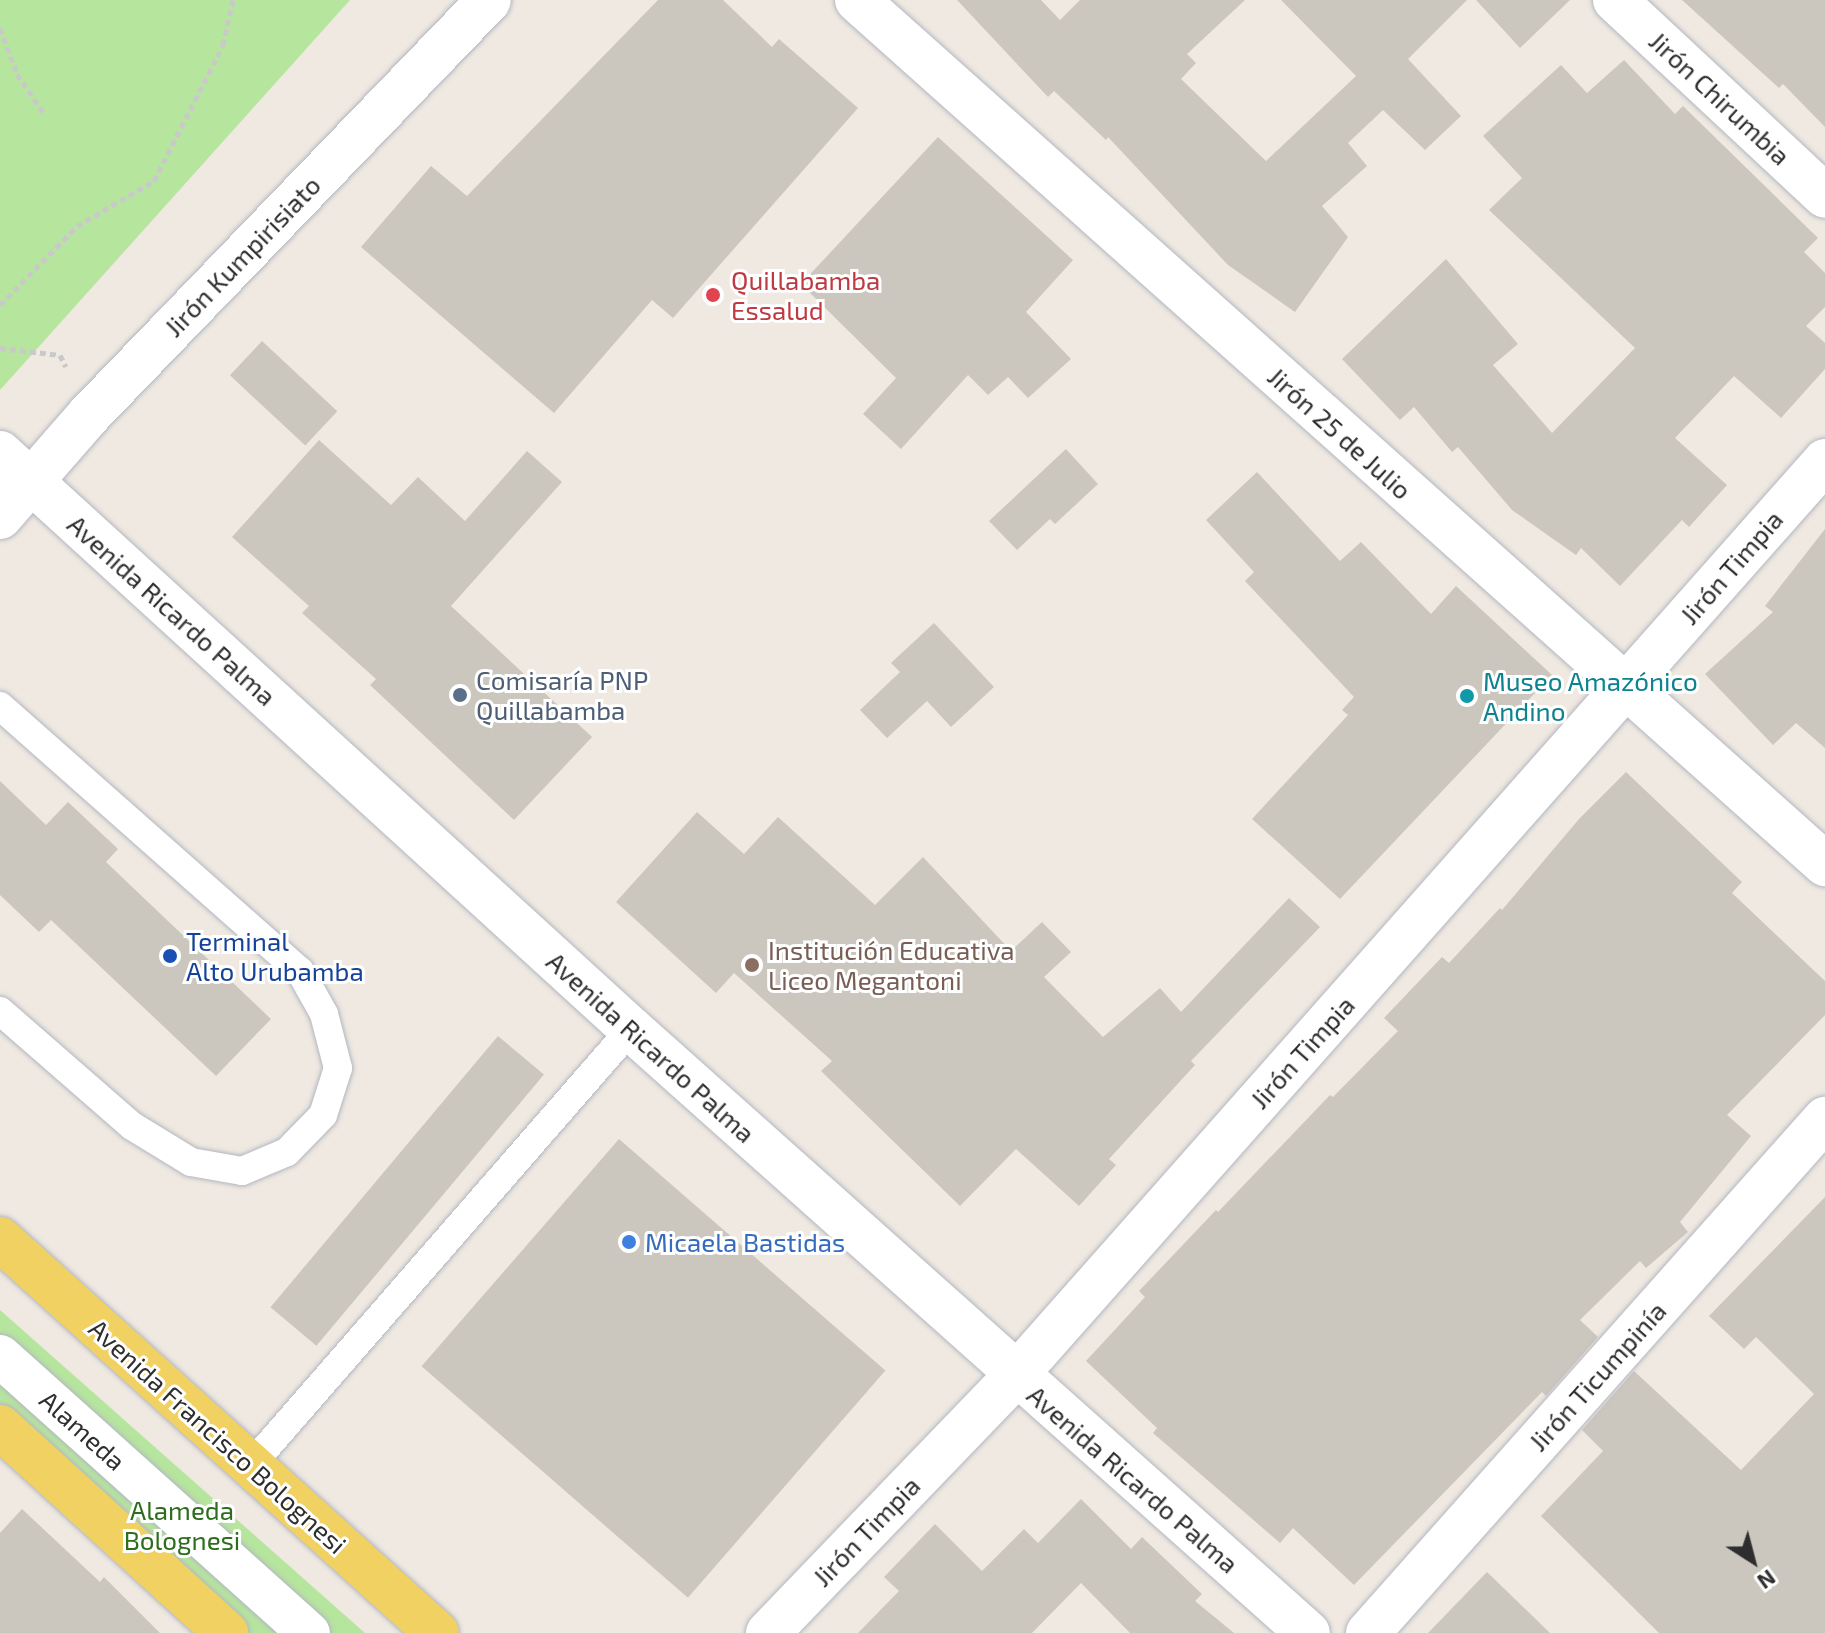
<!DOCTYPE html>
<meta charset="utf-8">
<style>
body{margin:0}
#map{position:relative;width:1825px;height:1633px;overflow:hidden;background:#efe9e1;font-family:"Exo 2",sans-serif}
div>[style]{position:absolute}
.green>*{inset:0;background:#b6e59e}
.building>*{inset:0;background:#cbc7bf;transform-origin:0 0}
.path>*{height:5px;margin-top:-2.5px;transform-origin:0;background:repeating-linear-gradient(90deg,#c9c9c9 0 6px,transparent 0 10px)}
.roads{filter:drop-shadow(0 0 2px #b4b7c1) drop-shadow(0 0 2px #b4b7c1)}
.service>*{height:28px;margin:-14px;padding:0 14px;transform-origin:14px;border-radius:14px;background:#fff}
.pedestrian>*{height:42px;margin:-21px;padding:0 21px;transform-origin:21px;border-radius:21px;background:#fff}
.minor>*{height:44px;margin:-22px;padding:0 22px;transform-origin:22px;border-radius:22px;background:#fff}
.primary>*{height:44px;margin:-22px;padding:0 22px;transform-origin:22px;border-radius:22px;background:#f2d163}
.dots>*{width:22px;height:22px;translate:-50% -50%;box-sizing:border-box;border:4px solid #fff;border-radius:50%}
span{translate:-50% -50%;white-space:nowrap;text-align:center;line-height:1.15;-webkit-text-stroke:6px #fff;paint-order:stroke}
.street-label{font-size:26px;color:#2e2e2e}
.health-label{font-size:26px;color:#be3a42}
.left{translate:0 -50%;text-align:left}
.service-label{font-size:26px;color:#4e5e75}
.culture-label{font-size:26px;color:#0d838f}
.transit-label{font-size:26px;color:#164399}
.education-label{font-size:26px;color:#785e54}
.shop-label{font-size:26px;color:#366cbe}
.park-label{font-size:26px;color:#2c6e1b}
.north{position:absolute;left:1713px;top:1521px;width:80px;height:80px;-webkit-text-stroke:6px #fff;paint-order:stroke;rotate:144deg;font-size:22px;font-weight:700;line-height:32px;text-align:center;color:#2e2e2e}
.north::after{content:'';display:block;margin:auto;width:28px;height:36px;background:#2e2e2e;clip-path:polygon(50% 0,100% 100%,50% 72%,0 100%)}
</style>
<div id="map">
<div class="green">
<div style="clip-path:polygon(0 0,350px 0,0 390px)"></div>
<div style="clip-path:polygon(0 1310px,365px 1633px,244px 1633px,0 1417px)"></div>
</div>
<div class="building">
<div style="clip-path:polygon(658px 0,723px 0,772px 47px,779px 39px,858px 108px,673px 318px,652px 300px,554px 413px,361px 247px,431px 166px,467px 196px)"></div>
<div style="clip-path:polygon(957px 0,1041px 0,1060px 20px,1080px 0,1245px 0,1187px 54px,1196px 63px,1181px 79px,1266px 161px,1356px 76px,1281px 0,1467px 0,1408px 59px,1461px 116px,1425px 150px,1383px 110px,1348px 143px,1367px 166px,1322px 206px,1348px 237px,1295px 312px,1228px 265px,1108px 137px,1106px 140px,1054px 91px,1048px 97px)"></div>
<div style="clip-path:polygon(1476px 0,1570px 0,1520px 48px)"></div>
<div style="clip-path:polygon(1682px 0,1825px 0,1825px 127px,1783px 84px,1779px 88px)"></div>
<div style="clip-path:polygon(1624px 60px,1675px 114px,1683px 106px,1818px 238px,1804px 252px,1825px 273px,1825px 307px,1806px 326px,1825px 343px,1825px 369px,1781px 418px,1734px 376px,1675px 438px,1727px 485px,1689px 527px,1682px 520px,1620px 586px,1581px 548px,1576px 555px,1512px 510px,1458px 447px,1452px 452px,1414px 407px,1400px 420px,1342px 359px,1446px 259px,1518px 344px,1493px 365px,1552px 433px,1635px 348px,1489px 210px,1522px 178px,1483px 136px,1561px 65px,1587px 93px)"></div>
<div style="clip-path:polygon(938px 137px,1073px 260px,1026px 312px,1071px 359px,1028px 398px,1008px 377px,988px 395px,968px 375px,901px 449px,863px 414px,896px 378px,801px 284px)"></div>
<div style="left:262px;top:341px;width:103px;height:47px;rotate:43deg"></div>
<div style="clip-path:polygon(319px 440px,391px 505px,418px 477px,465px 521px,527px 451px,562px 482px,451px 606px,592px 737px,514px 820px,370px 685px,376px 679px,302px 613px,309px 606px,232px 537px)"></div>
<div style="clip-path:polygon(1066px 449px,1098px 484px,1055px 524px,1050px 519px,1017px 550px,989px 521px)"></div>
<div style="clip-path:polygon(1257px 472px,1340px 561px,1361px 542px,1431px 614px,1456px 586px,1552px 675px,1340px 899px,1252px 819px,1348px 715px,1342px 710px,1354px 697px,1245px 581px,1254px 572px,1206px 520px)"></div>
<div style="clip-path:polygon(1825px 529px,1825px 748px,1796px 723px,1773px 745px,1705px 674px,1773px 612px,1765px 606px)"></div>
<div style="clip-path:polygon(934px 623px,994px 687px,951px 727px,927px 701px,887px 738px,860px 710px,900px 672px,891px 663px)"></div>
<div style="clip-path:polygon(1626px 772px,1742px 882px,1732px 893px,1825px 981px,1825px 1015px,1727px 1115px,1751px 1136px,1680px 1222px,1688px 1232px,1646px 1268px,1640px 1261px,1580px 1320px,1598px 1337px,1546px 1396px,1542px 1392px,1354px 1585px,1293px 1528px,1280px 1543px,1153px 1433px,1157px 1428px,1086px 1361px,1145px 1297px,1139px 1291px,1216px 1210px,1218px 1212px,1330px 1095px,1333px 1097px,1398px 1031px,1384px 1018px,1442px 957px,1449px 963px,1500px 908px,1502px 910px,1579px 819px)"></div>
<div style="clip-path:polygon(0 781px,46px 825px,68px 802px,118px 849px,106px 862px,271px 1019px,216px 1076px,51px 920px,39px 932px,0 895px)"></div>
<div style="clip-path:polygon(697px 812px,744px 854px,778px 817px,875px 905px,923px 857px,1011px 951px,1042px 922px,1071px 952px,1044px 977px,1103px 1037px,1160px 988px,1181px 1012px,1289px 898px,1320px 927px,1191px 1061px,1195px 1065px,1109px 1159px,1116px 1165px,1079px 1206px,1016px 1149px,960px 1206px,821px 1071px,832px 1061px,734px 973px,716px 993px,616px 902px)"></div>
<div style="left:498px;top:1036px;width:60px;height:354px;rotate:40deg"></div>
<div style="left:619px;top:1139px;width:353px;height:301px;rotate:41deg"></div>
<div style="clip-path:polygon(1825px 1197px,1825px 1633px,1659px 1633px,1541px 1516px,1603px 1451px,1582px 1430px,1634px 1371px,1741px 1470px,1814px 1394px,1756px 1337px,1744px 1349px,1709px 1316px)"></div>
<div style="clip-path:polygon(1081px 1499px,1131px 1549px,1142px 1537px,1202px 1594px,1195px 1601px,1234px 1633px,1130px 1633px,1081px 1583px,1032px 1633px,858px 1633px,899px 1591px,884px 1577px,935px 1524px,982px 1571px,1024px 1529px,1038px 1543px)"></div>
<div style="clip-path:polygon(22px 1509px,100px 1582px,104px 1577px,160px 1633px,0 1633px,0 1533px)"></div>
<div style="clip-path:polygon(1487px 1572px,1550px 1633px,1428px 1633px)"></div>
</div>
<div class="path">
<div style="left:0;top:28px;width:49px;rotate:69.7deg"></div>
<div style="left:17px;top:74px;width:50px;rotate:55.7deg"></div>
<div style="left:0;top:305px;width:110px;rotate:-45.7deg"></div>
<div style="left:77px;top:226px;width:89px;rotate:-30.3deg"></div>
<div style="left:154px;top:181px;width:153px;rotate:-63.1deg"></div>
<div style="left:223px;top:45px;width:46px;rotate:-77.5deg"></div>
<div style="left:0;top:348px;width:60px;rotate:6.7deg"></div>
<div style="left:60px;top:355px;width:13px;rotate:63deg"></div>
</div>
<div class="roads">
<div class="service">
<div style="left:0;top:706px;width:400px;rotate:41.5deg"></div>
<div style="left:300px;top:971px;width:49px;rotate:60.8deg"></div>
<div style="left:324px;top:1014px;width:56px;rotate:75.5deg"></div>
<div style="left:338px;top:1068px;width:49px;rotate:107.7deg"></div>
<div style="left:323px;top:1115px;width:52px;rotate:134.2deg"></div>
<div style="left:287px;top:1152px;width:49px;rotate:157.1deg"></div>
<div style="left:242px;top:1171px;width:52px;rotate:-170deg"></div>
<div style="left:191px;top:1162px;width:69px;rotate:-148.6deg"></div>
<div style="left:132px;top:1126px;width:175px;rotate:-138.9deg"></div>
<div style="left:251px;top:1465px;width:578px;rotate:-48.93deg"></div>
</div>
<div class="pedestrian">
<div style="left:0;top:1356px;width:415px;rotate:41.9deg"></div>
</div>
<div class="minor">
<div style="left:857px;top:0;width:1298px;rotate:41.75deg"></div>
<div style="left:1615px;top:0;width:287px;rotate:43deg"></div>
<div style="left:0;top:453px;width:854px;rotate:42.39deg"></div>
<div style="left:631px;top:1029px;width:907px;rotate:41.74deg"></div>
<div style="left:0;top:517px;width:135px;rotate:-48.9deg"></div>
<div style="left:89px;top:415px;width:576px;rotate:-46.05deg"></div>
<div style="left:768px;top:1633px;width:356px;rotate:-46.1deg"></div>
<div style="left:1015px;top:1376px;width:1222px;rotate:-48.48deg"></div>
<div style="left:1368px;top:1633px;width:688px;rotate:-48.36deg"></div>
</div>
<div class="primary">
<div style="left:0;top:1239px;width:588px;rotate:42.04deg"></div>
<div style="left:0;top:1427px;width:306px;rotate:42.3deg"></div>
</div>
</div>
<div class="dots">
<div style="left:713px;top:295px;background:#e0444e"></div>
<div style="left:460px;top:695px;background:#5c6f8a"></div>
<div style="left:1467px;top:696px;background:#0f9aa8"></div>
<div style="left:170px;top:956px;background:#1a4fb4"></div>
<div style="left:752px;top:965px;background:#8d6e63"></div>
<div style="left:629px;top:1242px;background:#3f7fe0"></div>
</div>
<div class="street-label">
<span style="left:1720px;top:98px;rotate:43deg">Jirón Chirumbia</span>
<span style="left:242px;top:256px;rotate:-46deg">Jirón Kumpirisiato</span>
<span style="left:1340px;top:433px;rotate:42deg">Jirón 25 de Julio</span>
<span style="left:1731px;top:567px;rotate:-49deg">Jirón Timpia</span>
<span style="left:172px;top:610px;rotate:42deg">Avenida Ricardo Palma</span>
<span style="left:651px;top:1047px;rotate:42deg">Avenida Ricardo Palma</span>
<span style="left:1302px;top:1052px;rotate:-48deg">Jirón Timpia</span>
<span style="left:1597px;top:1376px;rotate:-48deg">Jirón Ticumpinía</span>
<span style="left:83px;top:1430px;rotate:42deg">Alameda</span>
<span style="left:218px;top:1436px;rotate:42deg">Avenida Francisco Bolognesi</span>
<span style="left:1133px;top:1479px;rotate:41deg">Avenida Ricardo Palma</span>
<span style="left:866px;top:1531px;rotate:-46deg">Jirón Timpia</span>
</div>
<div class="health-label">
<span class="left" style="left:731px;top:295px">Quillabamba<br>Essalud</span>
</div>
<div class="service-label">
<span class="left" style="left:476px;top:695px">Comisaría PNP<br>Quillabamba</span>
</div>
<div class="culture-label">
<span class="left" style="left:1483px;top:696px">Museo Amazónico<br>Andino</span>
</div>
<div class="transit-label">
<span class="left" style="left:186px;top:956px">Terminal<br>Alto Urubamba</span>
</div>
<div class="education-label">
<span class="left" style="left:768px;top:965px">Institución Educativa<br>Liceo Megantoni</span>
</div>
<div class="shop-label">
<span class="left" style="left:645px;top:1242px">Micaela Bastidas</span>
</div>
<div class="park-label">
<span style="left:182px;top:1525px">Alameda<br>Bolognesi</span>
</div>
<div class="north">N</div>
</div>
